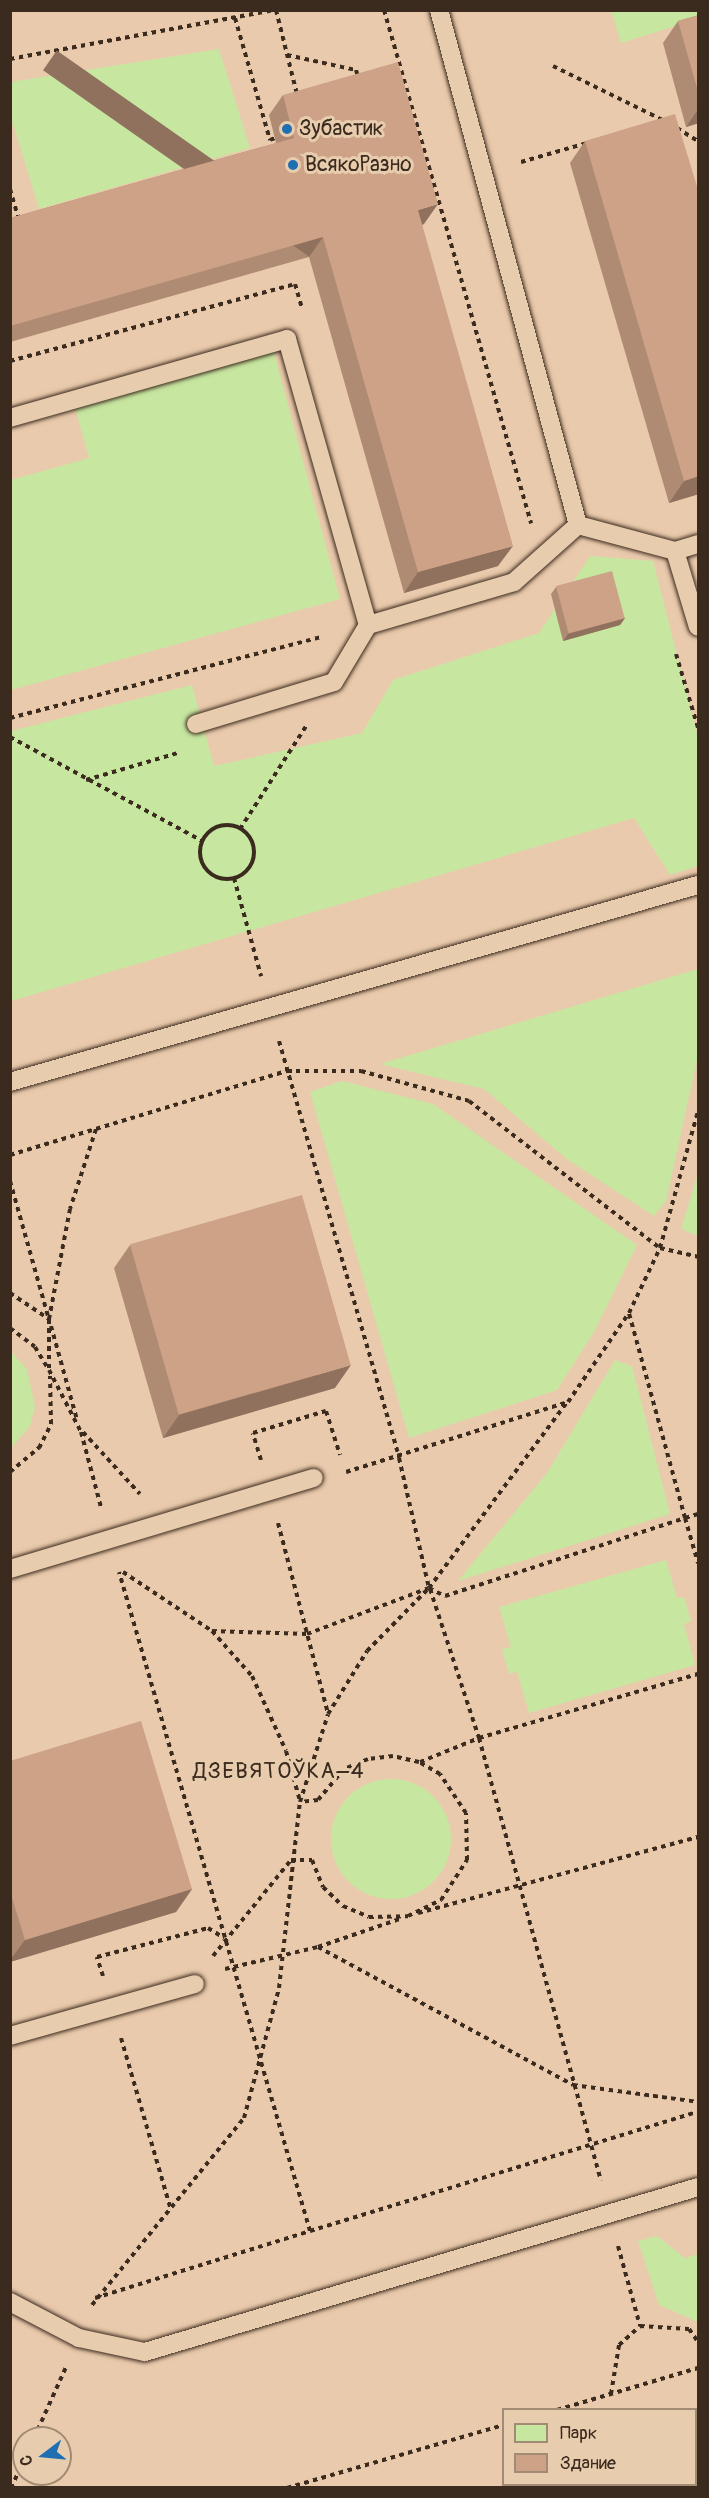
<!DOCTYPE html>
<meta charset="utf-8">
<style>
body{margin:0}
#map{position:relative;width:709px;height:2498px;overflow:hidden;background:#eacaac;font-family:Pangolin,sans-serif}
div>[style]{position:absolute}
.green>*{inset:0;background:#c7e7a0}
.round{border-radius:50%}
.path>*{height:4px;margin-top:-2px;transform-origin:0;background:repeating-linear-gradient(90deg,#3b2a1e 0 4.5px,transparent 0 9px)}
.path>.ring{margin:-2px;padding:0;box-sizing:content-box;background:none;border:4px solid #3b2a1e;border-radius:50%}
.roads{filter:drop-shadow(0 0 2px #3b2a1e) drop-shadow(0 0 2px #3b2a1e)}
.lane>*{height:18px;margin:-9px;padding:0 9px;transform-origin:9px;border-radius:9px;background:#e7ccae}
.wall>*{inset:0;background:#b08b74}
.shaded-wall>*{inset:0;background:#90715e;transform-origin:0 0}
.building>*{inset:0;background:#cda287;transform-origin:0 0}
.dots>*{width:16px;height:16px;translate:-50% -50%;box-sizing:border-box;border:3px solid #e7ccae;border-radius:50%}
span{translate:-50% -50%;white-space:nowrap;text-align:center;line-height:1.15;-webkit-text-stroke:6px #e7ccae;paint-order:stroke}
.poi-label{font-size:21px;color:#3b2a1e}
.left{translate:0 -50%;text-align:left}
.neighbourhood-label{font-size:22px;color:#3b2a1e;letter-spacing:1.5px}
.frame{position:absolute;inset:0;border:12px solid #3b2a1e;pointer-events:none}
.legend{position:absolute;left:502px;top:2408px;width:195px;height:78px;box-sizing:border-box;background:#e7ccae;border:2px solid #a28b74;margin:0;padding:8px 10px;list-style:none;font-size:18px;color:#3b2a1e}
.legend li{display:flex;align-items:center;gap:12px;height:30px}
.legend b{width:30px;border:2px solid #a28b74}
.north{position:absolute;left:12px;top:2426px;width:60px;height:60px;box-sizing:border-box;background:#e7ccae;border:2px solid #a28b74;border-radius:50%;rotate:254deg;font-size:16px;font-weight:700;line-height:24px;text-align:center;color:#3b2a1e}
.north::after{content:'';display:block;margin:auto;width:21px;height:27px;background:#1f6fb2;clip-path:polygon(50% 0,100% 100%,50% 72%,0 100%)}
</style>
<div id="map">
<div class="green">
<div style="clip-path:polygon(611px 11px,698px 11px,698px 19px,621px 43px)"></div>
<div style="clip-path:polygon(219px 49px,250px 148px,39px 209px,11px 117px,11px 82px)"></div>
<div style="clip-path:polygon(273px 349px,340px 599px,11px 690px,11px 480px,89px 458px,74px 404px)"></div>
<div style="clip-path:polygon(590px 556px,653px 561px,698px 737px,698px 866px,670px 875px,634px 818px,11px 1001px,11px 731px,192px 685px,214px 766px,362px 733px,393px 680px,539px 633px)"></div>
<div style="clip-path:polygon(698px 969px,698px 1056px,666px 1201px,654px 1216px,568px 1160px,484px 1089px,380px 1064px)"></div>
<div style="clip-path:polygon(342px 1081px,433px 1104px,637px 1245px,594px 1332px,557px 1390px,409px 1438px,310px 1092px)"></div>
<div style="clip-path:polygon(698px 1173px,698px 1236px,681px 1229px)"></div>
<div style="clip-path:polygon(11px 1352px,27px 1369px,35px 1407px,30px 1426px,11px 1448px)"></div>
<div style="clip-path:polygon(615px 1360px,632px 1366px,670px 1514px,458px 1581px,547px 1473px)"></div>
<div style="clip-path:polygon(666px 1560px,677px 1598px,684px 1597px,691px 1621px,684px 1624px,695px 1665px,529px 1713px,517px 1672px,509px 1674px,502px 1649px,511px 1647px,499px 1607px)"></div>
<div class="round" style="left:331px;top:1779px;width:120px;height:120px"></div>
<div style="clip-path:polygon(657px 2236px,685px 2258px,698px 2254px,698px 2322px,659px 2305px,638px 2241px)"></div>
</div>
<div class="path">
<div style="left:276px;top:10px;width:87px;rotate:76deg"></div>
<div style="left:384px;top:10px;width:534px;rotate:74.01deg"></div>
<div style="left:235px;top:18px;width:127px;rotate:74deg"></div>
<div style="left:270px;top:140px;width:5px;rotate:-22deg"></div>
<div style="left:287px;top:55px;width:71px;rotate:12.3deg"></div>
<div style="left:356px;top:70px;width:7px;rotate:74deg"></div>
<div style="left:10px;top:59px;width:269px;rotate:-10.5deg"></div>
<div style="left:553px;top:66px;width:125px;rotate:26.2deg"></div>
<div style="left:677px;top:128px;width:25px;rotate:32deg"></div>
<div style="left:521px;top:162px;width:69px;rotate:-16.1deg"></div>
<div style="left:10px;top:189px;width:32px;rotate:74deg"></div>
<div style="left:10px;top:361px;width:295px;rotate:-15.1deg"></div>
<div style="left:295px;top:284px;width:25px;rotate:74deg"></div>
<div style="left:676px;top:654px;width:77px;rotate:73.4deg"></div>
<div style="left:10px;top:718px;width:320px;rotate:-14.6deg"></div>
<div style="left:10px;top:737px;width:218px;rotate:28.4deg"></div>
<div style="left:86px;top:780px;width:96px;rotate:-16.4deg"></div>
<div class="ring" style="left:200px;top:825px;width:50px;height:50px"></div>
<div style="left:240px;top:829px;width:122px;rotate:-57.3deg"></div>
<div style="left:234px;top:878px;width:102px;rotate:74.6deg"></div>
<div style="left:279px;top:1041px;width:434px;rotate:73.9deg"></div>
<div style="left:399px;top:1458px;width:133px;rotate:77deg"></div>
<div style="left:429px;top:1588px;width:232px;rotate:-53.4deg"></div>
<div style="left:96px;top:1129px;width:84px;rotate:108deg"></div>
<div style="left:70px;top:1209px;width:112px;rotate:100.8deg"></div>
<div style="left:49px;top:1319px;width:51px;rotate:90deg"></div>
<div style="left:49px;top:1370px;width:70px;rotate:62.7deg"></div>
<div style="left:81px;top:1432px;width:78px;rotate:75.1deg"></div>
<div style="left:10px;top:1155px;width:289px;rotate:-16.9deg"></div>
<div style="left:287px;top:1071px;width:74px"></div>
<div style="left:361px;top:1071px;width:112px;rotate:15.5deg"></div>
<div style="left:469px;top:1101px;width:241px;rotate:37.6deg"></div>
<div style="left:660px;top:1248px;width:39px;rotate:13deg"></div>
<div style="left:10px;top:1181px;width:140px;rotate:74.3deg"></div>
<div style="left:10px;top:1293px;width:47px;rotate:33.7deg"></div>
<div style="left:51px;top:1326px;width:98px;rotate:74.5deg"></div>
<div style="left:10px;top:1328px;width:31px;rotate:37deg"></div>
<div style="left:35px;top:1347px;width:26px;rotate:59deg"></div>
<div style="left:83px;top:1432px;width:84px;rotate:47.4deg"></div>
<div style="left:261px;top:1460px;width:28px;rotate:-107deg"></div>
<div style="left:253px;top:1433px;width:76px;rotate:-16.8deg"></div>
<div style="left:326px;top:1411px;width:46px;rotate:72.3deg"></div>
<div style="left:10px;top:1472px;width:38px;rotate:-40deg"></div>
<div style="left:39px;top:1448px;width:27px;rotate:-63deg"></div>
<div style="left:51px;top:1424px;width:48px;rotate:-91.2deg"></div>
<div style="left:346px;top:1472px;width:233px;rotate:-17.5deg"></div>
<div style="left:568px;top:1402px;width:108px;rotate:-55.6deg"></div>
<div style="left:629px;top:1313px;width:72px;rotate:-64.5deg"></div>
<div style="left:660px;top:1248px;width:142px;rotate:-74.5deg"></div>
<div style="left:698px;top:1514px;width:14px;rotate:163deg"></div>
<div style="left:685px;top:1518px;width:47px;rotate:73.9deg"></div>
<div style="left:278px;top:1523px;width:197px;rotate:75.3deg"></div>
<div style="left:123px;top:1572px;width:107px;rotate:33.5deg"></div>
<div style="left:212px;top:1631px;width:95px;rotate:1.8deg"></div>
<div style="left:307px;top:1634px;width:130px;rotate:-20.7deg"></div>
<div style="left:429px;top:1588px;width:18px;rotate:27deg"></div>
<div style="left:445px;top:1596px;width:252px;rotate:-18deg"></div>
<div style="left:685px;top:1518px;width:213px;rotate:-105.3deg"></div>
<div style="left:430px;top:1589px;width:157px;rotate:71.8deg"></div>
<div style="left:479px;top:1738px;width:459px;rotate:74.6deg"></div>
<div style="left:212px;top:1631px;width:60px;rotate:48.4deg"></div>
<div style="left:252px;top:1676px;width:82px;rotate:65.6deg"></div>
<div style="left:286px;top:1751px;width:52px;rotate:74.4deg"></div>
<div style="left:420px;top:1762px;width:64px;rotate:-22.1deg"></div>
<div style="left:479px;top:1738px;width:228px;rotate:-16.3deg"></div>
<div style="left:418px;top:1913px;width:290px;rotate:-15.2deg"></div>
<div style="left:318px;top:1947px;width:89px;rotate:-19deg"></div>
<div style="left:213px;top:1956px;width:124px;rotate:-50.9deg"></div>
<div style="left:291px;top:1860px;width:21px"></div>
<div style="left:312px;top:1860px;width:29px;rotate:68deg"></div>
<div style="left:323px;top:1887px;width:28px;rotate:44deg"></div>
<div style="left:343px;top:1906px;width:28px;rotate:23deg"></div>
<div style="left:369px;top:1917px;width:39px;rotate:-1deg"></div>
<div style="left:408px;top:1916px;width:37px;rotate:-26deg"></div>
<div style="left:441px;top:1900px;width:48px;rotate:-57deg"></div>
<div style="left:467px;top:1860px;width:47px;rotate:-91.2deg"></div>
<div style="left:466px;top:1813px;width:47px;rotate:-123.7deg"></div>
<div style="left:440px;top:1774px;width:24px;rotate:-150deg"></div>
<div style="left:419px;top:1762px;width:27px;rotate:-167deg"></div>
<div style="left:393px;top:1756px;width:25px;rotate:173deg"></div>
<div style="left:368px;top:1759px;width:26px;rotate:157deg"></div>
<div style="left:344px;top:1769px;width:40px;rotate:130deg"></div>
<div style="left:318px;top:1800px;width:18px;rotate:174deg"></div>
<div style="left:225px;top:1969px;width:96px;rotate:-13.3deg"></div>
<div style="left:318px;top:1947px;width:290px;rotate:28.4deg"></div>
<div style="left:573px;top:2085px;width:126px;rotate:7.7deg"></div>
<div style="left:103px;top:1976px;width:20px;rotate:-108deg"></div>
<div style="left:97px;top:1957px;width:115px;rotate:-14.6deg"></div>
<div style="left:208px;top:1928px;width:19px;rotate:32deg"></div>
<div style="left:121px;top:2038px;width:179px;rotate:73.8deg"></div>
<div style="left:310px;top:2231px;width:406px;rotate:-17.1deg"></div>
<div style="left:618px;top:2246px;width:83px;rotate:74.6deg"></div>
<div style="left:640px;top:2326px;width:49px;rotate:3.5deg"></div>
<div style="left:689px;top:2329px;width:16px;rotate:55deg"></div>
<div style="left:95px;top:2298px;width:225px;rotate:-17.3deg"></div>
<div style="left:310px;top:2231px;width:686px;rotate:-106.16deg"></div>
<div style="left:92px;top:2305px;width:241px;rotate:-50.9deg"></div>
<div style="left:244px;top:2118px;width:135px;rotate:-74.9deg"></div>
<div style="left:279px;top:1988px;width:187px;rotate:-83.6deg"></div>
<div style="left:300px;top:1802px;width:92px;rotate:-72.3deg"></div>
<div style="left:328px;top:1714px;width:74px;rotate:-58.2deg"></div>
<div style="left:367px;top:1651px;width:88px;rotate:-45.5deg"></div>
<div style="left:611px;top:2394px;width:50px;rotate:-80.7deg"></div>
<div style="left:619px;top:2345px;width:28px;rotate:-42deg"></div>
<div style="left:557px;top:2410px;width:147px;rotate:-16.6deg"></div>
<div style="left:34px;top:2438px;width:78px;rotate:-65.7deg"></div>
<div style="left:11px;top:2488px;width:31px;rotate:-65deg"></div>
<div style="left:287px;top:2488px;width:226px;rotate:-16.2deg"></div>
<div style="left:698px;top:2488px;width:1px;rotate:-90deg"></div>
</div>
<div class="roads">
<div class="lane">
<div style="left:439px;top:10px;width:533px;rotate:74.9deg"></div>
<div style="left:578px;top:525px;width:100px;rotate:15deg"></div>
<div style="left:675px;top:551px;width:24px;rotate:-17deg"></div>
<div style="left:10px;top:418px;width:288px;rotate:-15.9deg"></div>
<div style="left:287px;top:339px;width:297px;rotate:74.2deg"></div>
<div style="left:675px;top:551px;width:79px;rotate:73.2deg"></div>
<div style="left:196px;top:724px;width:144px;rotate:-16.9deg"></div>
<div style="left:334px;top:682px;width:66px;rotate:-59.2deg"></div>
<div style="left:368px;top:625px;width:152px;rotate:-16.4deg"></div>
<div style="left:514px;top:582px;width:86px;rotate:-41.7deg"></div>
<div style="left:10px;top:1082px;width:716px;rotate:-15.98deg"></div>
<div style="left:10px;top:1569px;width:317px;rotate:-16.7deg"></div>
<div style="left:10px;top:2036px;width:192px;rotate:-15.7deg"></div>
<div style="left:10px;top:2302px;width:78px;rotate:27.6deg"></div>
<div style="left:79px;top:2338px;width:67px;rotate:12deg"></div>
<div style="left:145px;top:2352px;width:577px;rotate:-16.61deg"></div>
</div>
</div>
<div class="wall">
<div style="clip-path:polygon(699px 15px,699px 123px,686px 127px,663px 43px,678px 21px)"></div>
<div style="clip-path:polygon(283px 95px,424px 224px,422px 225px,498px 566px,404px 593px,309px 257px,10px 342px,10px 218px,276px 143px,269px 115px)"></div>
<div style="clip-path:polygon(585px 141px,699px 193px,699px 494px,669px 503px,570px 163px)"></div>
<div style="clip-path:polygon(556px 587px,625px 618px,620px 625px,563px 641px,551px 594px)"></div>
<div style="clip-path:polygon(130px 1245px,335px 1388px,163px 1438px,114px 1268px)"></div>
<div style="clip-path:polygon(10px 1761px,192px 1889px,176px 1912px,10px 1962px)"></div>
</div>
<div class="shaded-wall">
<div style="clip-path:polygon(699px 108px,699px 123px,686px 127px)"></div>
<div style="clip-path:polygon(438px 204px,424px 224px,404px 230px,418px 210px)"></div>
<div style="left:323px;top:237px;width:24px;height:325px;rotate:125deg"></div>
<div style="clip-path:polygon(699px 476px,699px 494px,669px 503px,684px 481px)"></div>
<div style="clip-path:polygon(513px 546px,498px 566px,404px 593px,418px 572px)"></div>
<div style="clip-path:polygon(625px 618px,620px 625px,563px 641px,568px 634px)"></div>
<div style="clip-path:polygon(351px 1365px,335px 1388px,163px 1438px,179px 1415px)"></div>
<div style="clip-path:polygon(192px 1889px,176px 1912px,10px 1962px,10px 1960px,25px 1940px)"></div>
</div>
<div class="building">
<div style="clip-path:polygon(699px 15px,699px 95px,678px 21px)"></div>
<div style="clip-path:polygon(398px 62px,438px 204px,418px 210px,513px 546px,418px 572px,323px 237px,10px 326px,10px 218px,294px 138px,283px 95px)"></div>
<div style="clip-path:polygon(675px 114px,699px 193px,699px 476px,684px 481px,585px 141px)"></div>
<div style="left:612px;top:571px;width:49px;height:58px;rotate:75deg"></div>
<div style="left:302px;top:1195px;width:177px;height:179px;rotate:74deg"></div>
<div style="clip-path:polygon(141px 1721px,192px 1889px,25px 1940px,10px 1891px,10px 1761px)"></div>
</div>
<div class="dots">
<div style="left:287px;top:129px;background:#1f6fb2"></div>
<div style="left:293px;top:165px;background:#1f6fb2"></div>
</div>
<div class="poi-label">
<span class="left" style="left:299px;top:129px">Зубастик</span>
<span class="left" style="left:305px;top:165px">ВсякоРазно</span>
</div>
<div class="neighbourhood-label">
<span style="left:279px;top:1772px">ДЗЕВЯТОЎКА–4</span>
</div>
<div class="frame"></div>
<ul class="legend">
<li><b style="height:16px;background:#c7e7a0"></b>Парк</li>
<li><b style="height:16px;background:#cda287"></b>Здание</li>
</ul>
<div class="north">С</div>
</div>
